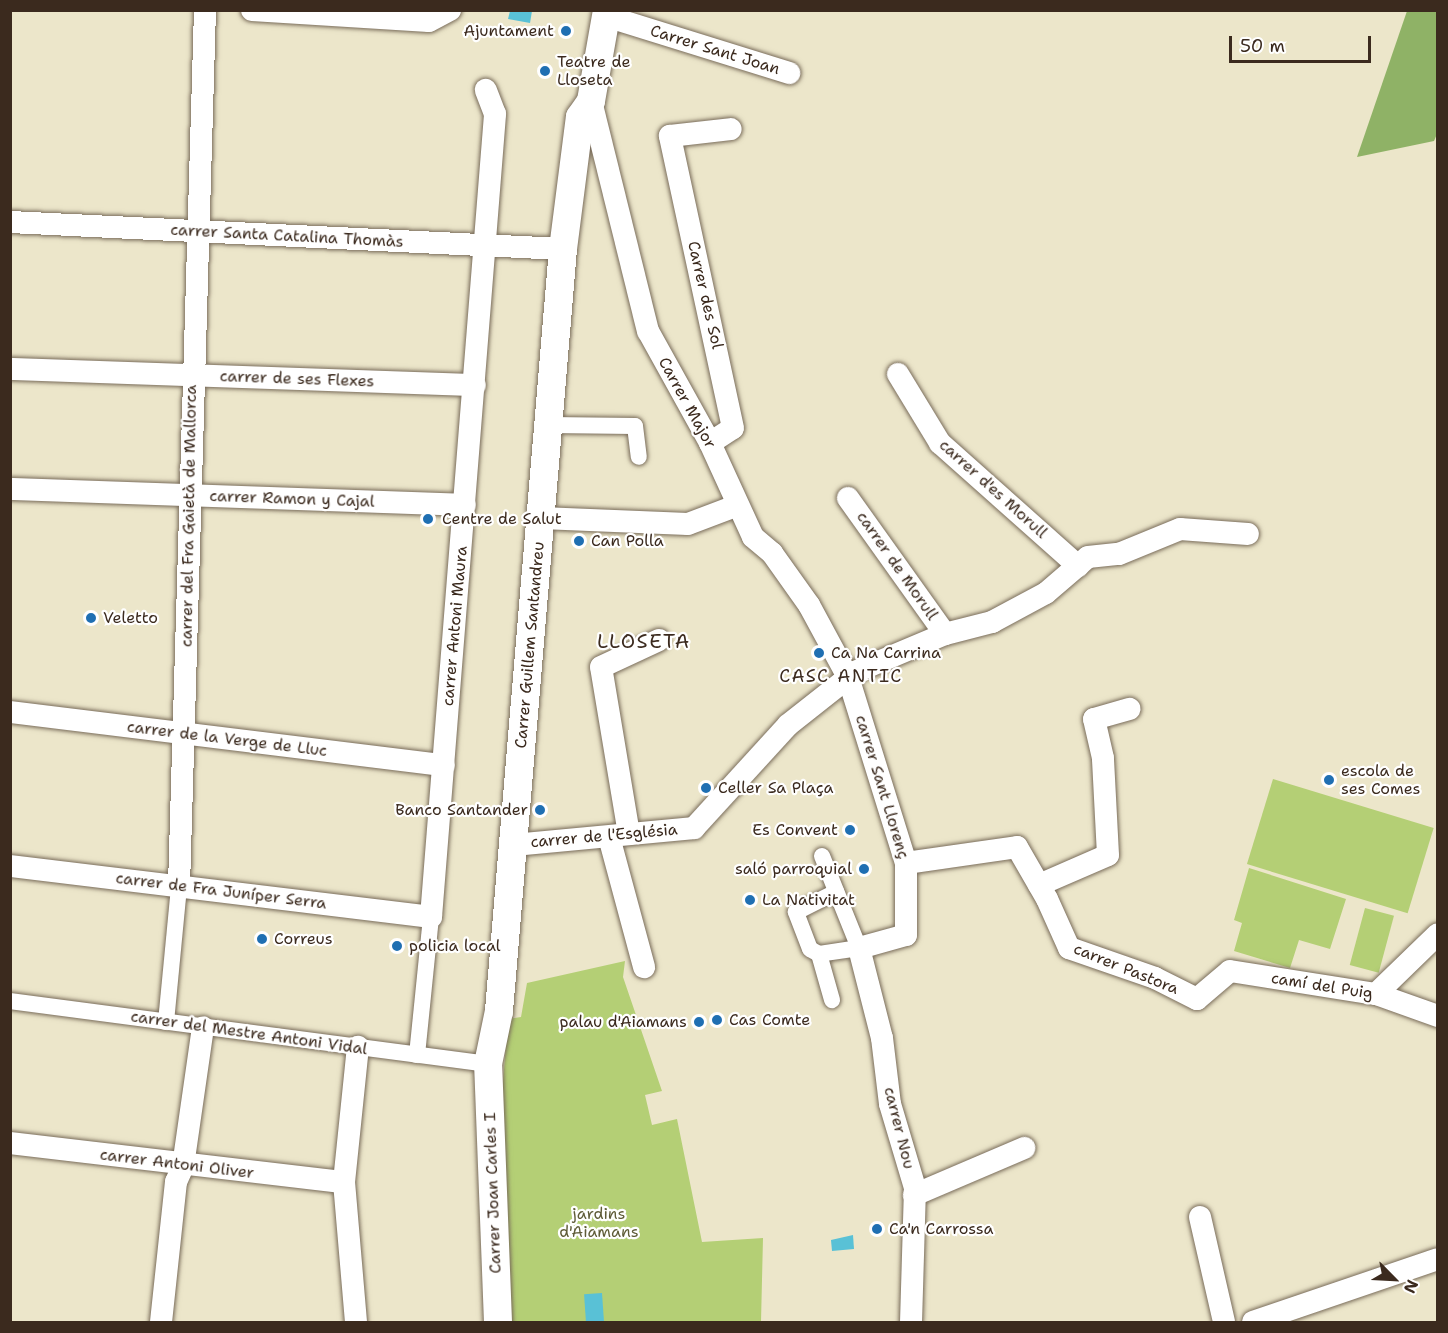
<!DOCTYPE html>
<meta charset="utf-8">
<style>
body{margin:0}
#map{position:relative;width:1448px;height:1333px;overflow:hidden;background:#ece6ca;font-family:"Shantell Sans",sans-serif}
div>[style]{position:absolute}
.green>*{inset:0;background:#b4cf75;transform-origin:0 0}
.forest>*{inset:0;background:#8fb266}
.water>*{inset:0;background:#59c1d6;transform-origin:0 0}
.roads{filter:drop-shadow(0 0 2px #796c5a) drop-shadow(0 0 2px #796c5a)}
.pedestrian>*{height:16px;margin:-8px;padding:0 8px;transform-origin:8px;border-radius:8px;background:#fff}
.minor>*{height:22px;margin:-11px;padding:0 11px;transform-origin:11px;border-radius:11px;background:#fff}
.tertiary>*{height:28px;margin:-14px;padding:0 14px;transform-origin:14px;border-radius:14px;background:#fff}
.dots>*{width:16px;height:16px;translate:-50% -50%;box-sizing:border-box;border:3px solid #fff;border-radius:50%}
span{translate:-50% -50%;white-space:nowrap;text-align:center;line-height:1.15;-webkit-text-stroke:4.5px #fff;paint-order:stroke}
.poi-label{font-size:16px;color:#3b2a1e}
.right{translate:-100% -50%;text-align:right}
.left{translate:0 -50%;text-align:left}
.street-label{font-size:16px;color:#3b2a1e}
.park-label{font-size:16px;color:#5f5c38}
.neighbourhood-label{font-size:18px;color:#3b2a1e;letter-spacing:1.5px}
.quarter-label{font-size:20px;color:#3b2a1e;letter-spacing:1.5px}
.frame{position:absolute;inset:0;border:12px solid #3b2a1e;pointer-events:none}
.north{position:absolute;left:1364px;top:1249px;width:60px;height:60px;-webkit-text-stroke:4px #fff;paint-order:stroke;rotate:114deg;font-size:16px;font-weight:700;line-height:24px;text-align:center;color:#3b2a1e}
.north::after{content:'';display:block;margin:auto;width:21px;height:27px;background:#3b2a1e;clip-path:polygon(50% 0,100% 100%,50% 72%,0 100%)}
.scale{position:absolute;left:1229px;top:36px;width:142px;height:27px;box-sizing:border-box;border:3px solid #3b2a1e;border-top:0;padding-left:8px;font-size:18px;line-height:21px;white-space:nowrap;color:#3b2a1e;-webkit-text-stroke:4px #fff;paint-order:stroke}
</style>
<div id="map">
<div class="green">
<div style="left:1273px;top:779px;width:168px;height:89px;rotate:17deg"></div>
<div style="clip-path:polygon(1249px 868px,1346px 899px,1330px 949px,1299px 940px,1290px 968px,1234px 951px,1242px 923px,1234px 920px)"></div>
<div style="left:1365px;top:908px;width:30px;height:59px;rotate:15deg"></div>
<div style="clip-path:polygon(625px 961px,623px 977px,662px 1091px,645px 1095px,652px 1125px,677px 1119px,702px 1242px,763px 1238px,761px 1322px,508px 1322px,497px 1158px,508px 1019px,521px 1017px,527px 983px)"></div>
</div>
<div class="forest">
<div style="clip-path:polygon(1407px 11px,1437px 11px,1437px 134px,1434px 141px,1357px 157px)"></div>
</div>
<div class="water">
<div style="clip-path:polygon(510px 11px,532px 11px,530px 23px,508px 19px)"></div>
<div style="clip-path:polygon(853px 1235px,854px 1249px,832px 1251px,831px 1240px)"></div>
<div style="left:602px;top:1293px;width:29px;height:18px;rotate:86deg"></div>
</div>
<div class="roads">
<div class="pedestrian">
<div style="left:549px;top:425px;width:86px;rotate:0.7deg"></div>
<div style="left:635px;top:426px;width:31px;rotate:83deg"></div>
<div style="left:822px;top:856px;width:99px;rotate:68.1deg"></div>
<div style="left:859px;top:948px;width:40px;rotate:171.5deg"></div>
<div style="left:819px;top:954px;width:10px;rotate:-151deg"></div>
<div style="left:810px;top:949px;width:40px;rotate:-111deg"></div>
<div style="left:796px;top:912px;width:45px;rotate:-26.6deg"></div>
<div style="left:819px;top:954px;width:48px;rotate:74.2deg"></div>
<div style="left:10px;top:1001px;width:482px;rotate:7.5deg"></div>
<div style="left:166px;top:1022px;width:137px;rotate:-84.5deg"></div>
<div style="left:417px;top:1055px;width:139px;rotate:-84.2deg"></div>
</div>
<div class="minor">
<div style="left:252px;top:10px;width:177px;rotate:3.6deg"></div>
<div style="left:429px;top:21px;width:24px;rotate:-28deg"></div>
<div style="left:606px;top:16px;width:192px;rotate:17.3deg"></div>
<div style="left:591px;top:101px;width:237px;rotate:76.1deg"></div>
<div style="left:648px;top:331px;width:128px;rotate:61deg"></div>
<div style="left:710px;top:443px;width:103px;rotate:65.4deg"></div>
<div style="left:753px;top:537px;width:25px;rotate:40deg"></div>
<div style="left:772px;top:553px;width:64px;rotate:54.6deg"></div>
<div style="left:809px;top:605px;width:82px;rotate:61.6deg"></div>
<div style="left:848px;top:677px;width:195px;rotate:72.7deg"></div>
<div style="left:906px;top:863px;width:72px;rotate:90deg"></div>
<div style="left:906px;top:935px;width:49px;rotate:164.5deg"></div>
<div style="left:859px;top:948px;width:93px;rotate:75.7deg"></div>
<div style="left:882px;top:1038px;width:66px;rotate:83.1deg"></div>
<div style="left:890px;top:1104px;width:88px;rotate:73.4deg"></div>
<div style="left:915px;top:1188px;width:134px;rotate:91.7deg"></div>
<div style="left:10px;top:222px;width:554px;rotate:2.8deg"></div>
<div style="left:10px;top:369px;width:465px;rotate:2deg"></div>
<div style="left:898px;top:374px;width:81px;rotate:58.7deg"></div>
<div style="left:940px;top:443px;width:185px;rotate:41.7deg"></div>
<div style="left:710px;top:443px;width:27px;rotate:-33deg"></div>
<div style="left:733px;top:428px;width:299px;rotate:-102.2deg"></div>
<div style="left:670px;top:136px;width:61px;rotate:-6.5deg"></div>
<div style="left:10px;top:489px;width:455px;rotate:2deg"></div>
<div style="left:848px;top:498px;width:167px;rotate:54.5deg"></div>
<div style="left:541px;top:518px;width:147px;rotate:2.3deg"></div>
<div style="left:688px;top:524px;width:53px;rotate:-20.8deg"></div>
<div style="left:10px;top:712px;width:437px;rotate:7deg"></div>
<div style="left:629px;top:834px;width:169px;rotate:-99.5deg"></div>
<div style="left:601px;top:667px;width:64px;rotate:-25deg"></div>
<div style="left:609px;top:837px;width:135px;rotate:74.9deg"></div>
<div style="left:514px;top:845px;width:181px;rotate:-5.4deg"></div>
<div style="left:694px;top:828px;width:139px;rotate:-47.6deg"></div>
<div style="left:788px;top:725px;width:85px;rotate:-38.3deg"></div>
<div style="left:855px;top:672px;width:98px;rotate:-22.9deg"></div>
<div style="left:945px;top:634px;width:49px;rotate:-14.3deg"></div>
<div style="left:992px;top:622px;width:61px;rotate:-28.2deg"></div>
<div style="left:1046px;top:593px;width:55px;rotate:-40.6deg"></div>
<div style="left:1088px;top:557px;width:31px;rotate:-6deg"></div>
<div style="left:1119px;top:554px;width:66px;rotate:-22.3deg"></div>
<div style="left:1180px;top:529px;width:68px;rotate:4.2deg"></div>
<div style="left:906px;top:863px;width:112px;rotate:-8.2deg"></div>
<div style="left:1017px;top:847px;width:60px;rotate:60deg"></div>
<div style="left:1047px;top:899px;width:54px;rotate:65.8deg"></div>
<div style="left:1069px;top:948px;width:91px;rotate:19.2deg"></div>
<div style="left:1155px;top:978px;width:47px;rotate:26.6deg"></div>
<div style="left:1197px;top:999px;width:43px;rotate:-40.3deg"></div>
<div style="left:1230px;top:971px;width:148px;rotate:9deg"></div>
<div style="left:1376px;top:994px;width:66px;rotate:19.5deg"></div>
<div style="left:10px;top:866px;width:424px;rotate:6.9deg"></div>
<div style="left:431px;top:917px;width:806px;rotate:-85.44deg"></div>
<div style="left:495px;top:114px;width:26px;rotate:-111deg"></div>
<div style="left:1039px;top:885px;width:75px;rotate:-23.5deg"></div>
<div style="left:1108px;top:855px;width:97px;rotate:-93deg"></div>
<div style="left:1103px;top:758px;width:40px;rotate:-103deg"></div>
<div style="left:1094px;top:719px;width:37px;rotate:-16deg"></div>
<div style="left:179px;top:886px;width:876px;rotate:-88.3deg"></div>
<div style="left:1376px;top:994px;width:86px;rotate:-44.1deg"></div>
<div style="left:10px;top:1143px;width:336px;rotate:6.7deg"></div>
<div style="left:914px;top:1195px;width:120px;rotate:-23.1deg"></div>
<div style="left:1200px;top:1217px;width:108px;rotate:77.1deg"></div>
<div style="left:161px;top:1322px;width:141px;rotate:-83.9deg"></div>
<div style="left:176px;top:1182px;width:17px;rotate:-66deg"></div>
<div style="left:183px;top:1166px;width:140px;rotate:-81.8deg"></div>
<div style="left:356px;top:1322px;width:141px;rotate:-94.9deg"></div>
<div style="left:344px;top:1182px;width:136px;rotate:-84.1deg"></div>
<div style="left:1253px;top:1322px;width:195px;rotate:-18.8deg"></div>
</div>
<div class="tertiary">
<div style="left:498px;top:1322px;width:258px;rotate:-92.2deg"></div>
<div style="left:488px;top:1064px;width:54px;rotate:-78.3deg"></div>
<div style="left:499px;top:1011px;width:765px;rotate:-85.2deg"></div>
<div style="left:563px;top:249px;width:133px;rotate:-82.7deg"></div>
<div style="left:580px;top:117px;width:19px;rotate:-55deg"></div>
<div style="left:591px;top:101px;width:92px;rotate:-80deg"></div>
</div>
</div>
<div class="dots">
<div style="left:566px;top:31px;background:#1f6fb2"></div>
<div style="left:545px;top:71px;background:#1f6fb2"></div>
<div style="left:428px;top:519px;background:#1f6fb2"></div>
<div style="left:579px;top:541px;background:#1f6fb2"></div>
<div style="left:91px;top:618px;background:#1f6fb2"></div>
<div style="left:819px;top:653px;background:#1f6fb2"></div>
<div style="left:1329px;top:780px;background:#1f6fb2"></div>
<div style="left:706px;top:788px;background:#1f6fb2"></div>
<div style="left:540px;top:810px;background:#1f6fb2"></div>
<div style="left:850px;top:830px;background:#1f6fb2"></div>
<div style="left:864px;top:869px;background:#1f6fb2"></div>
<div style="left:750px;top:900px;background:#1f6fb2"></div>
<div style="left:262px;top:939px;background:#1f6fb2"></div>
<div style="left:397px;top:946px;background:#1f6fb2"></div>
<div style="left:717px;top:1020px;background:#1f6fb2"></div>
<div style="left:699px;top:1022px;background:#1f6fb2"></div>
<div style="left:877px;top:1229px;background:#1f6fb2"></div>
</div>
<div class="poi-label">
<span class="right" style="left:554px;top:31px">Ajuntament</span>
<span class="left" style="left:557px;top:71px">Teatre de<br>Lloseta</span>
<span class="left" style="left:442px;top:519px">Centre de Salut</span>
<span class="left" style="left:591px;top:541px">Can Polla</span>
<span class="left" style="left:103px;top:618px">Veletto</span>
<span class="left" style="left:831px;top:653px">Ca Na Carrina</span>
<span class="left" style="left:1341px;top:780px">escola de<br>ses Comes</span>
<span class="left" style="left:718px;top:788px">Celler Sa Plaça</span>
<span class="right" style="left:528px;top:810px">Banco Santander</span>
<span class="right" style="left:838px;top:830px">Es Convent</span>
<span class="right" style="left:852px;top:869px">saló parroquial</span>
<span class="left" style="left:762px;top:900px">La Nativitat</span>
<span class="left" style="left:274px;top:939px">Correus</span>
<span class="left" style="left:409px;top:946px">policia local</span>
<span class="left" style="left:729px;top:1020px">Cas Comte</span>
<span class="right" style="left:687px;top:1022px">palau d'Aiamans</span>
<span class="left" style="left:889px;top:1229px">Ca'n Carrossa</span>
</div>
<div class="street-label">
<span style="left:715px;top:50px;rotate:17deg">Carrer Sant Joan</span>
<span style="left:287px;top:236px;rotate:3deg">carrer Santa Catalina Thomàs</span>
<span style="left:705px;top:295px;rotate:77deg">Carrer des Sol</span>
<span style="left:297px;top:379px;rotate:2deg">carrer de ses Flexes</span>
<span style="left:687px;top:403px;rotate:61deg">Carrer Major</span>
<span style="left:993px;top:489px;rotate:42deg">carrer d'es Morull</span>
<span style="left:292px;top:499px;rotate:2deg">carrer Ramon y Cajal</span>
<span style="left:189px;top:516px;rotate:-89deg">carrer del Fra Gaietà de Mallorca</span>
<span style="left:897px;top:566px;rotate:55deg">carrer de Morull</span>
<span style="left:455px;top:626px;rotate:-85deg">carrer Antoni Maura</span>
<span style="left:530px;top:645px;rotate:-85deg">Carrer Guillem Santandreu</span>
<span style="left:227px;top:739px;rotate:7deg">carrer de la Verge de Lluc</span>
<span style="left:882px;top:787px;rotate:73deg">carrer Sant Llorenç</span>
<span style="left:604px;top:836px;rotate:-5deg">carrer de l'Església</span>
<span style="left:221px;top:891px;rotate:7deg">carrer de Fra Juníper Serra</span>
<span style="left:1126px;top:969px;rotate:22deg">carrer Pastora</span>
<span style="left:1322px;top:986px;rotate:9deg">camí del Puig</span>
<span style="left:249px;top:1033px;rotate:8deg">carrer del Mestre Antoni Vidal</span>
<span style="left:899px;top:1128px;rotate:76deg">carrer Nou</span>
<span style="left:177px;top:1164px;rotate:7deg">carrer Antoni Oliver</span>
<span style="left:493px;top:1193px;rotate:-92deg">Carrer Joan Carles I</span>
</div>
<div class="park-label">
<span style="left:599px;top:1223px">jardins<br>d'Aiamans</span>
</div>
<div class="neighbourhood-label">
<span style="left:841px;top:676px">CASC ANTIC</span>
</div>
<div class="quarter-label">
<span style="left:644px;top:641px">LLOSETA</span>
</div>
<div class="frame"></div>
<div class="north">N</div>
<div class="scale">50 m</div>
</div>
